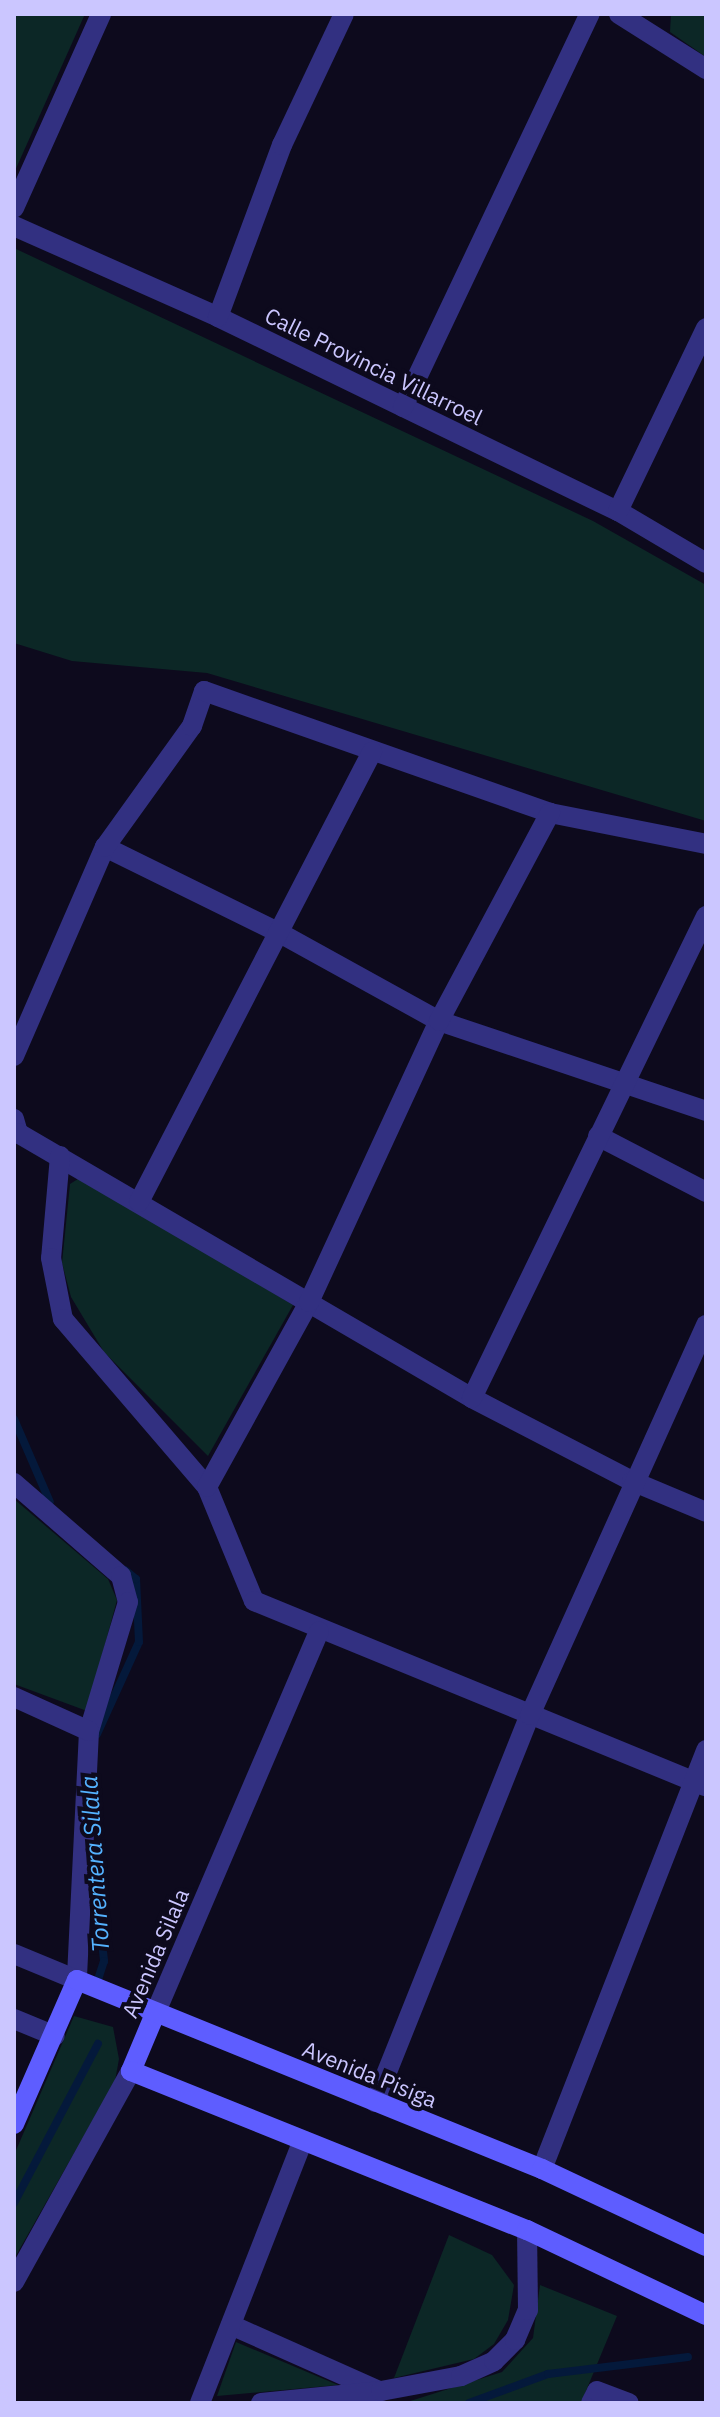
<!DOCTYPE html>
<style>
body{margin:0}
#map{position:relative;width:720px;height:2417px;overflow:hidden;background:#0d0a1d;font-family:"IBM Plex Sans",sans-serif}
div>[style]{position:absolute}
.green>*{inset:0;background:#0c2726}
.stream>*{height:8px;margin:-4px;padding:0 4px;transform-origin:4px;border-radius:4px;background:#04193b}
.street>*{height:20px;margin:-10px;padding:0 10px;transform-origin:10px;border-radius:10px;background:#323081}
.secondary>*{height:20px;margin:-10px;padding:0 10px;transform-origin:10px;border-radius:10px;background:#5e5dff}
span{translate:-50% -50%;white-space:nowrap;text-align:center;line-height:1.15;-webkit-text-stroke:8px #0d0a1d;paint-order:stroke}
.street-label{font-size:22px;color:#cbc6ff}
.water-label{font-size:24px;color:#54b2ff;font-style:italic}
.frame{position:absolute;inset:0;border:16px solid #cbc6ff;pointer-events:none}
</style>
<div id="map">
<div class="green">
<div style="clip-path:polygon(14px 14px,85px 14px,14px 173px)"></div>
<div style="clip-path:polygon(671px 14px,706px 14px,706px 57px,670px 32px)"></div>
<div style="clip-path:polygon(14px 248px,593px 521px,706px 585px,706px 821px,207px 673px,72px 661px,14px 643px)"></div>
<div style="clip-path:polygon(81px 1177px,293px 1305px,208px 1456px,104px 1352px,71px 1297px,62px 1263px,70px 1184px)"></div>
<div style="clip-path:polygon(14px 1499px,108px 1579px,117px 1600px,87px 1711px,14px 1684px)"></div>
<div style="clip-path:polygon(74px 2016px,113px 2027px,119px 2059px,115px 2081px,14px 2259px,14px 2155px)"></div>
<div style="clip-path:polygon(449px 2235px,492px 2255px,514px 2285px,508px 2320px,494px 2344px,474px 2359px,394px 2378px)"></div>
<div style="clip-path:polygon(540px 2285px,617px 2316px,581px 2403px,404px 2403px,502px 2372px,533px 2338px)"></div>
<div style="clip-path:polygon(236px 2342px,338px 2385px,217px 2396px)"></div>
</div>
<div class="stream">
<div style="left:14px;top:1419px;width:90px;rotate:66.6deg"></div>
<div style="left:97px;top:1734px;width:101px;rotate:-65.5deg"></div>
<div style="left:139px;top:1642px;width:63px;rotate:-92.7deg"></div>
<div style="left:136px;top:1579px;width:14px;rotate:-141deg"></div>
<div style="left:92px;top:1850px;width:112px;rotate:83.8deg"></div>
<div style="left:104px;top:1961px;width:22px;rotate:108deg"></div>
<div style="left:14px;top:2203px;width:180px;rotate:-62.2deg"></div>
<div style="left:469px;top:2403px;width:84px;rotate:-20.2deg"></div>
<div style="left:548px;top:2374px;width:141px;rotate:-6.9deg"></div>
</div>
<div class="street">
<div style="left:619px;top:14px;width:103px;rotate:32.3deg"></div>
<div style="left:14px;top:208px;width:213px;rotate:-65.8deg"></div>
<div style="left:14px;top:226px;width:223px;rotate:24deg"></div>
<div style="left:218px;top:317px;width:445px;rotate:25.9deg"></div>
<div style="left:618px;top:511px;width:102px;rotate:30.6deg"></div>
<div style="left:218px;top:317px;width:184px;rotate:-69.6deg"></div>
<div style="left:282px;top:145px;width:145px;rotate:-64.7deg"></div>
<div style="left:403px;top:407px;width:435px;rotate:-64.6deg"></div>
<div style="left:618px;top:511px;width:203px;rotate:-64.3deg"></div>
<div style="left:105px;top:847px;width:193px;rotate:26.2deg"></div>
<div style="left:278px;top:932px;width:184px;rotate:28.9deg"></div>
<div style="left:439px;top:1021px;width:282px;rotate:18.6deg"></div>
<div style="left:14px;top:1056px;width:228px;rotate:-66.5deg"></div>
<div style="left:105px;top:847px;width:149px;rotate:-54.3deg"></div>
<div style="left:192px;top:726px;width:37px;rotate:-71deg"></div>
<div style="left:204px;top:691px;width:367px;rotate:19.4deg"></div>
<div style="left:550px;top:813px;width:159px;rotate:11.2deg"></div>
<div style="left:14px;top:1119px;width:15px;rotate:74deg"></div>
<div style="left:18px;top:1133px;width:526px;rotate:30.27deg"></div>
<div style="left:472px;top:1398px;width:180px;rotate:27.4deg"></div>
<div style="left:632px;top:1481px;width:80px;rotate:22.7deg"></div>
<div style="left:598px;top:1136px;width:122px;rotate:27.4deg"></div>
<div style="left:60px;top:1156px;width:102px;rotate:95deg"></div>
<div style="left:51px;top:1258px;width:62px;rotate:78.9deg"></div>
<div style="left:63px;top:1319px;width:221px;rotate:49.4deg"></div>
<div style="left:207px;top:1487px;width:123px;rotate:67.6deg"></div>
<div style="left:254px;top:1601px;width:488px;rotate:22.3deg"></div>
<div style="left:139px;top:1202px;width:507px;rotate:-62.63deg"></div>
<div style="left:472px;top:1398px;width:536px;rotate:-64.1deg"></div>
<div style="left:14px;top:1483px;width:142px;rotate:41deg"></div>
<div style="left:121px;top:1576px;width:27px;rotate:75deg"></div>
<div style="left:128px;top:1602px;width:135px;rotate:106.8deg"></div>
<div style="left:89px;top:1731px;width:249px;rotate:92.8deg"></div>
<div style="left:77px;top:1980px;width:68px;rotate:-157.6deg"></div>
<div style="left:207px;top:1487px;width:211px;rotate:-61.1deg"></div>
<div style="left:309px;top:1302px;width:310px;rotate:-65.2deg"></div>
<div style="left:439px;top:1021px;width:236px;rotate:-61.9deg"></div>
<div style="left:14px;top:1697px;width:82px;rotate:24.4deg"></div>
<div style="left:155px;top:2014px;width:416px;rotate:-66.8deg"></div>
<div style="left:14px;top:2019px;width:44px;rotate:22.5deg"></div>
<div style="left:375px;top:2102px;width:417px;rotate:-68.2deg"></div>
<div style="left:530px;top:1715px;width:428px;rotate:-65.7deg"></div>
<div style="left:542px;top:2169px;width:450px;rotate:-68.6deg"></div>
<div style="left:14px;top:2282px;width:241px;rotate:-61deg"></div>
<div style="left:231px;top:2325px;width:160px;rotate:24deg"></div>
<div style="left:200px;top:2403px;width:282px;rotate:-68.6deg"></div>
<div style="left:261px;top:2403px;width:121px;rotate:-5.7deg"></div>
<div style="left:381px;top:2391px;width:81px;rotate:-10.6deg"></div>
<div style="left:461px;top:2376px;width:36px;rotate:-24deg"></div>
<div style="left:494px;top:2361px;width:30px;rotate:-45deg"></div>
<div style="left:515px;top:2340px;width:33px;rotate:-67deg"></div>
<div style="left:528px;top:2310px;width:80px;rotate:-90.7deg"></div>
<div style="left:591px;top:2403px;width:13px;rotate:-63deg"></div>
<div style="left:597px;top:2391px;width:34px;rotate:21deg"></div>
</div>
<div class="secondary">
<div style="left:155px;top:2014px;width:62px;rotate:112.8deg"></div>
<div style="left:131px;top:2071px;width:427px;rotate:21.9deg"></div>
<div style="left:527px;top:2230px;width:198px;rotate:25.4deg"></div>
<div style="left:14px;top:2124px;width:157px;rotate:-66.4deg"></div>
<div style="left:77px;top:1980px;width:502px;rotate:22.12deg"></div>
<div style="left:542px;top:2169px;width:181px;rotate:25.2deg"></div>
</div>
<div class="street-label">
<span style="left:374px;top:366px;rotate:26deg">Calle Provincia Villarroel</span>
<span style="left:155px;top:1953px;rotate:-67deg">Avenida Silala</span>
<span style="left:370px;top:2074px;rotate:22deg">Avenida Pisiga</span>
</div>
<div class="water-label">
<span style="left:95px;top:1864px;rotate:-94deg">Torrentera Silala</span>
</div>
<div class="frame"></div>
</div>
